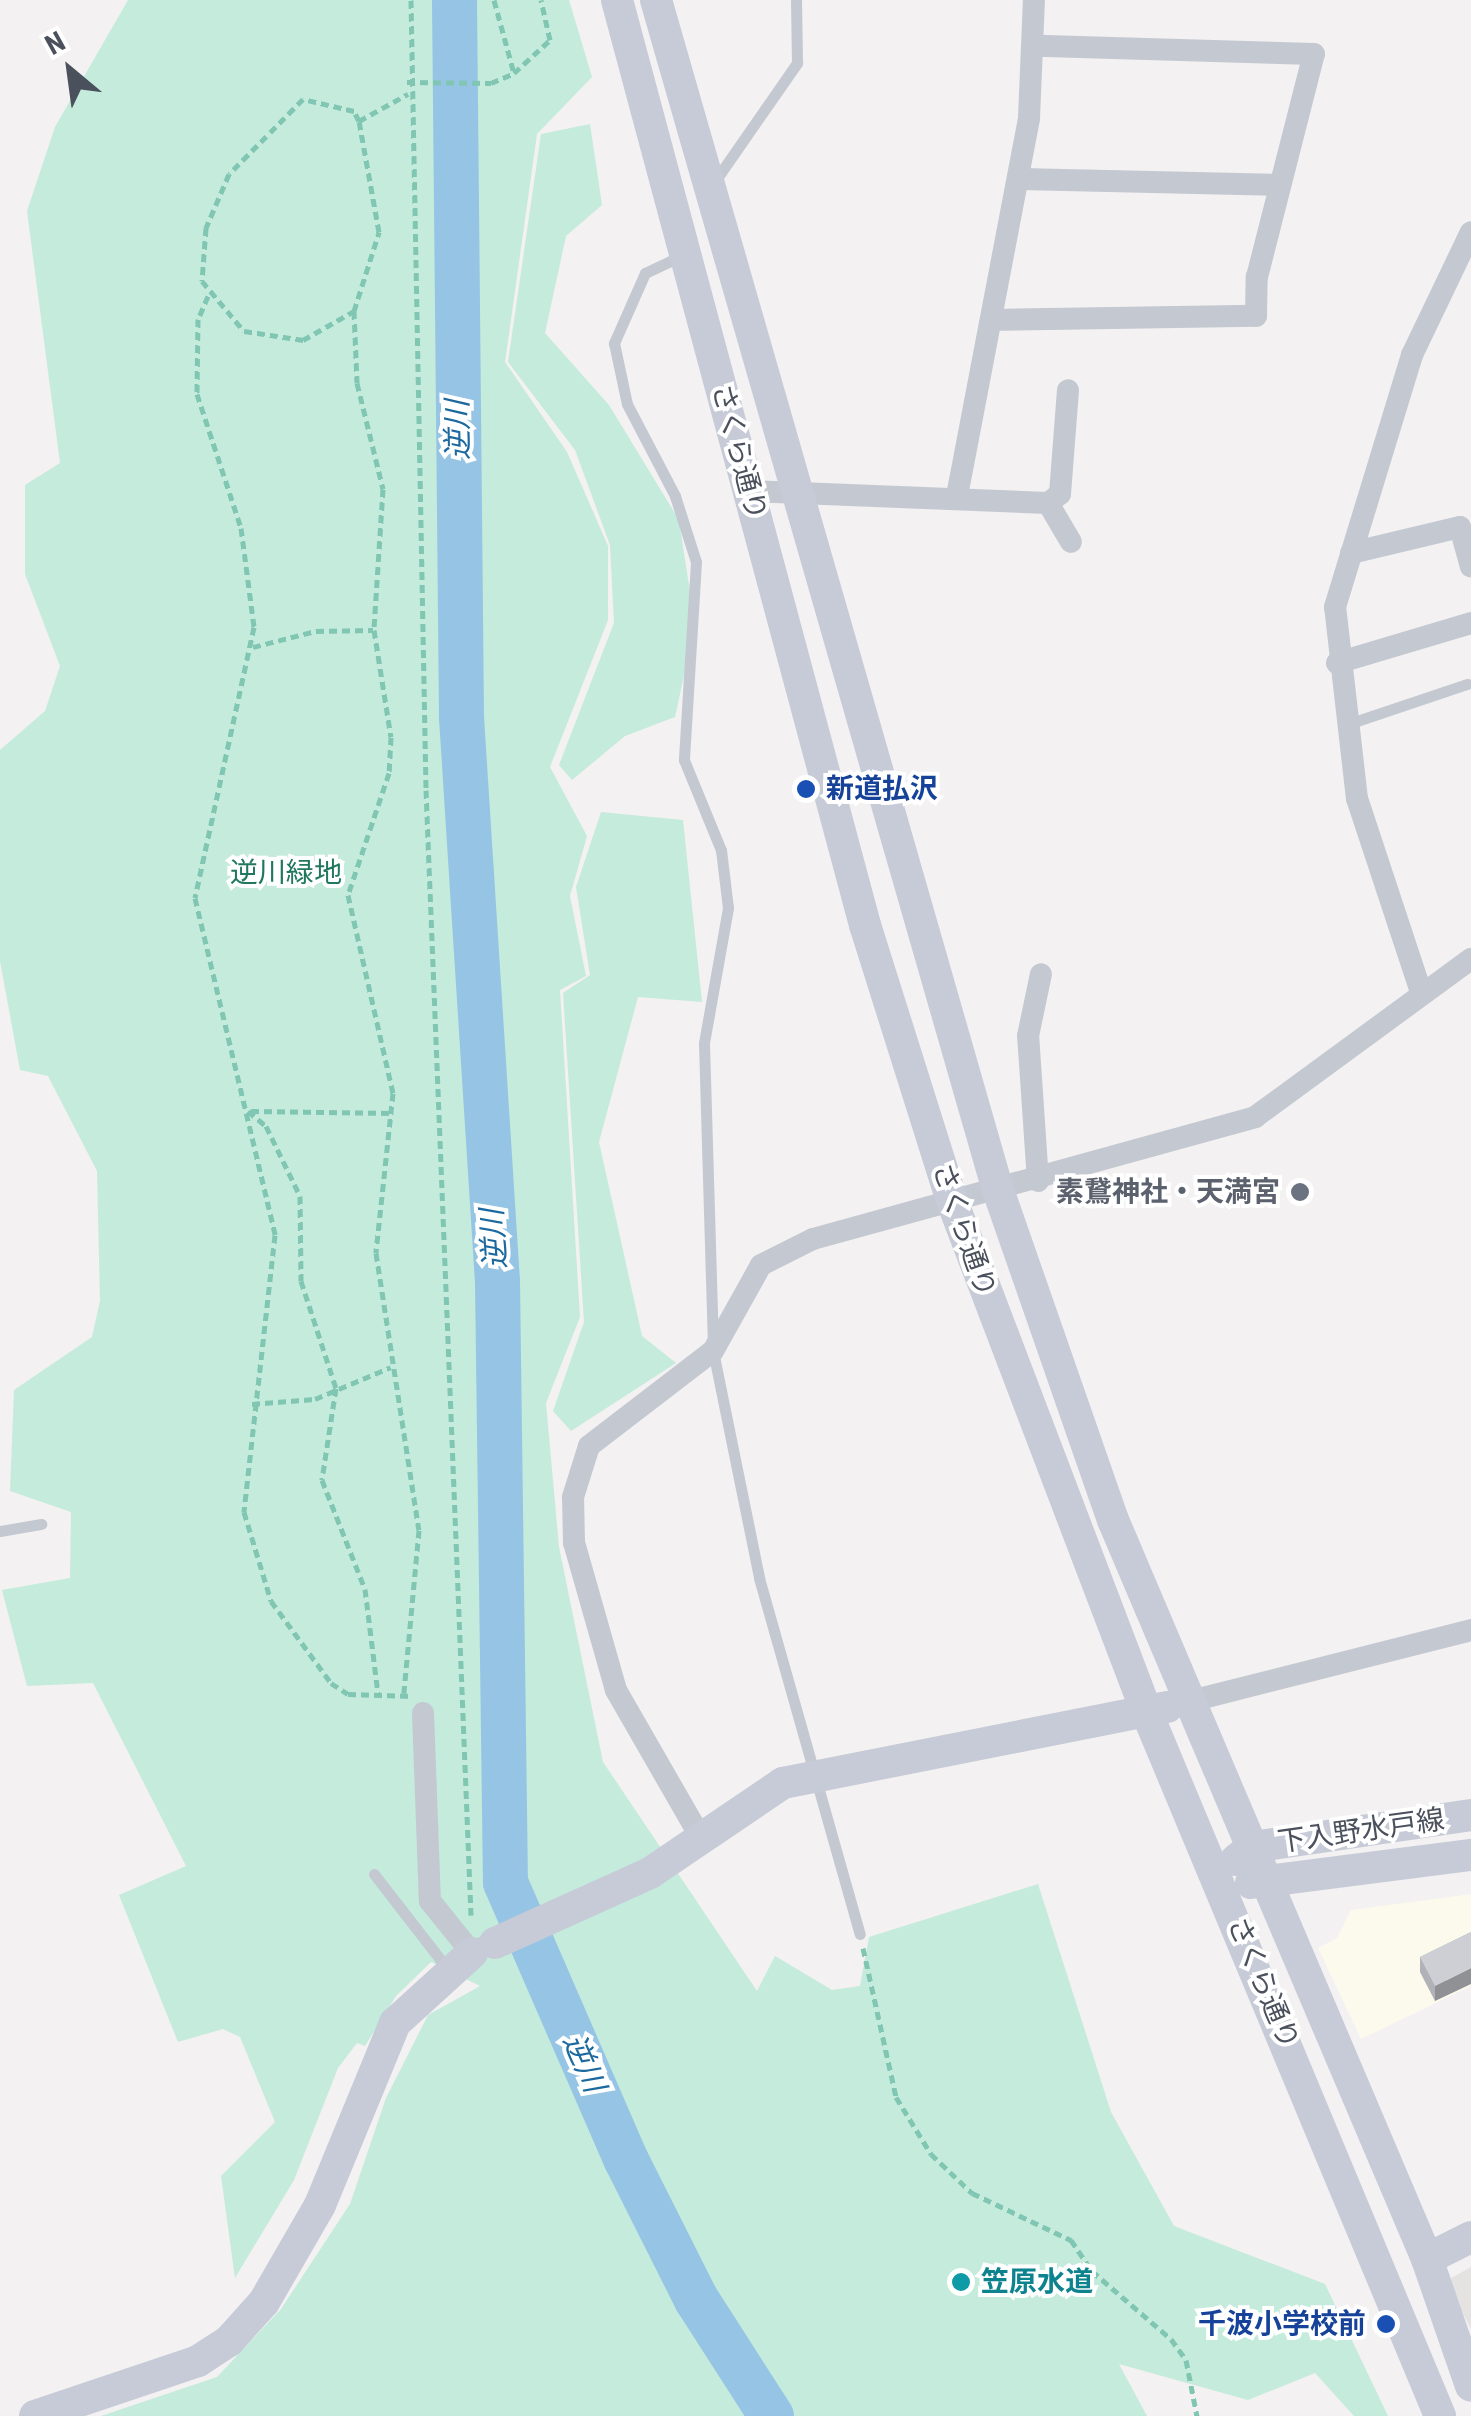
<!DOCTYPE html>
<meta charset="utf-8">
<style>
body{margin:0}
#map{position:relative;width:1471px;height:2416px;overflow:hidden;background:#f3f1f1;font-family:"Roboto Condensed","Noto Sans JP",sans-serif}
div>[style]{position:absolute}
.commercial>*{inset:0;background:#fbfaed}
.education>*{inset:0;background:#e4e3e2}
.green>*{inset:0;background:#c4ebdb}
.river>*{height:45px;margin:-22.5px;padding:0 22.5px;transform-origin:22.5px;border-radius:22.5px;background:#96c4e4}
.path>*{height:5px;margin-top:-2.5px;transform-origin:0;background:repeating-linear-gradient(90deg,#80c6b2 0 8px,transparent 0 13px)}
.lane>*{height:11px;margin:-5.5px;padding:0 5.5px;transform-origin:5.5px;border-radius:5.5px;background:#c3c8d1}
.street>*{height:22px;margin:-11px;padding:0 11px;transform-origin:11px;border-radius:11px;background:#c3c8d1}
.secondary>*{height:32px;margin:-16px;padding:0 16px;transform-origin:16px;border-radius:16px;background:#c6cbd7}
.wall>*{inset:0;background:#b1b2b7}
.shaded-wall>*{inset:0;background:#909195}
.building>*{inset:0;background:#cecfd5}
.dots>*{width:28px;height:28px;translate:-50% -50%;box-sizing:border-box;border:5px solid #fff;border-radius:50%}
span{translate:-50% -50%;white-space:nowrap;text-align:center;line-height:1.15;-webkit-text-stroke:8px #fff;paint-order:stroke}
.street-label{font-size:28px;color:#4a505c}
.transit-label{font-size:28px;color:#164399;font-weight:700}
.left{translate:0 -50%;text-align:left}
.right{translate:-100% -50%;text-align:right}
.park-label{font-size:28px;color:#21785e}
.worship-label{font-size:28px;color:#5b616d;font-weight:700}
.culture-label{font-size:28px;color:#0d838f;font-weight:700}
.water-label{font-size:30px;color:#1b699f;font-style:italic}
.north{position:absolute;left:20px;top:20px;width:100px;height:100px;-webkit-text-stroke:8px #fff;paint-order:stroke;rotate:331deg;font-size:28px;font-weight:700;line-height:40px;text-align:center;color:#4a505c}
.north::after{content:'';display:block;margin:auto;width:35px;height:45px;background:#4a505c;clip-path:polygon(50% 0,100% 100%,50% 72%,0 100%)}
</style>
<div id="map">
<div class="commercial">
<div style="clip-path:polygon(1471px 1894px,1471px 1986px,1361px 2039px,1318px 1948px,1337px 1938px,1351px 1910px)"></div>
</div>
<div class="education">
<div style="clip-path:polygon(1471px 2267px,1471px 2329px,1446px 2281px)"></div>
</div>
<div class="green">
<div style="clip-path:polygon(128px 0,569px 0,592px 77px,537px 134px,505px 362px,567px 452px,608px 546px,608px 620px,550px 767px,587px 836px,570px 896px,586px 976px,560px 990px,580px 1317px,546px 1403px,559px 1547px,603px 1762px,757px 1991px,775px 1956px,832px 1990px,860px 1986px,869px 1937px,1038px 1884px,1111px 2112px,1174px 2226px,1325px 2284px,1388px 2416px,1354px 2416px,1315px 2373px,1248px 2400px,1119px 2364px,1147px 2416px,101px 2416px,217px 2377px,281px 2309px,350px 2204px,386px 2098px,428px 2015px,480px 1986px,431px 1962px,396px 1996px,365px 2046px,357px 2043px,338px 2068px,294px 2180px,235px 2278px,221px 2176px,275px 2122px,240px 2037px,223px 2029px,178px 2042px,119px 1895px,186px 1866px,93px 1683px,27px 1686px,2px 1590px,70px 1578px,71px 1512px,10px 1491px,14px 1390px,92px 1337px,100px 1301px,97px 1171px,48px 1076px,20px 1070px,0 961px,0 750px,45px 711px,60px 666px,25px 574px,25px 485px,60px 463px,27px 211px,55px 127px)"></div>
<div style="clip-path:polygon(590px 124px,602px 205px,566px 236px,545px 333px,609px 405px,679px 520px,695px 625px,675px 717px,625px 736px,572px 780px,559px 765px,614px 623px,610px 545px,575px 450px,508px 362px,541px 134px)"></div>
<div style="clip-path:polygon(601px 812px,683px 820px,702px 1002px,638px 997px,599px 1142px,642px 1336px,676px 1363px,571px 1431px,553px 1411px,584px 1322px,563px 993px,590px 975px,576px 887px)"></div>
</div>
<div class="river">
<div style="left:454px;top:0;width:717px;rotate:89.44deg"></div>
<div style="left:461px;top:717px;width:565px;rotate:86.35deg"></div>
<div style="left:497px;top:1281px;width:601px;rotate:89.24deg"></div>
<div style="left:505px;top:1882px;width:303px;rotate:66.5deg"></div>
<div style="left:626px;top:2160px;width:156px;rotate:63.3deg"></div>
<div style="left:696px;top:2299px;width:139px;rotate:57.3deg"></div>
</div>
<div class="path">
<div style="left:411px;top:0;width:790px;rotate:88.91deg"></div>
<div style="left:426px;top:790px;width:1126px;rotate:87.71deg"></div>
<div style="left:494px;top:0;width:76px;rotate:74.7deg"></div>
<div style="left:407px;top:82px;width:84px;rotate:0.7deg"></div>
<div style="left:491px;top:83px;width:25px;rotate:-23deg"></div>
<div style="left:514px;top:73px;width:49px;rotate:-42.5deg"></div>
<div style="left:550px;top:40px;width:41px;rotate:-102.7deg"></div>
<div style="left:359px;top:121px;width:11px;rotate:-117deg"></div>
<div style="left:354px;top:111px;width:52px;rotate:-166.8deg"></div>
<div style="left:303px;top:99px;width:105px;rotate:134.6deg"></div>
<div style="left:229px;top:174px;width:59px;rotate:113.1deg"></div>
<div style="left:206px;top:228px;width:53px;rotate:94.3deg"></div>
<div style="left:202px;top:281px;width:65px;rotate:50deg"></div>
<div style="left:244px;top:331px;width:60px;rotate:8.7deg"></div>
<div style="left:303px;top:340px;width:59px;rotate:-29.6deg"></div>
<div style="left:354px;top:311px;width:83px;rotate:-72.4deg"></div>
<div style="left:379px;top:232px;width:113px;rotate:-100.2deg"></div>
<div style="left:359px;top:121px;width:56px;rotate:-28.9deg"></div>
<div style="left:208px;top:296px;width:25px;rotate:113deg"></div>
<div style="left:198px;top:319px;width:75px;rotate:90.8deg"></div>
<div style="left:197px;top:394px;width:141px;rotate:71.8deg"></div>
<div style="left:241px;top:528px;width:100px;rotate:82.5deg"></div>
<div style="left:254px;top:627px;width:277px;rotate:102.3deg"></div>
<div style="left:195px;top:898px;width:346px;rotate:76.6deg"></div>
<div style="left:275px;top:1235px;width:279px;rotate:96.4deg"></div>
<div style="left:244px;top:1512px;width:93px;rotate:73.1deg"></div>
<div style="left:271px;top:1601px;width:102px;rotate:53.8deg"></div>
<div style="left:331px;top:1683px;width:20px;rotate:33deg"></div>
<div style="left:348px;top:1694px;width:65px;rotate:1.8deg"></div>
<div style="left:354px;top:311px;width:72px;rotate:87.6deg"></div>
<div style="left:357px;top:383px;width:109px;rotate:76.2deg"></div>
<div style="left:383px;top:489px;width:141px;rotate:93.7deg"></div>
<div style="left:374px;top:630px;width:108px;rotate:81deg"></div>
<div style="left:391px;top:737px;width:36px;rotate:93deg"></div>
<div style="left:389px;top:773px;width:129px;rotate:108.6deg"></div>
<div style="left:348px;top:895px;width:203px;rotate:77.2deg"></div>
<div style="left:393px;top:1093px;width:161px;rotate:96.1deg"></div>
<div style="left:376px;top:1253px;width:280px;rotate:81.2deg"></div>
<div style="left:419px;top:1530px;width:164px;rotate:95.3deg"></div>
<div style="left:253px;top:647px;width:65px;rotate:-14.3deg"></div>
<div style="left:316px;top:631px;width:57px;rotate:-1deg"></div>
<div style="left:248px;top:1111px;width:23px;rotate:40deg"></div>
<div style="left:266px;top:1126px;width:78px;rotate:64.1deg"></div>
<div style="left:300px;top:1196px;width:85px;rotate:89.3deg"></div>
<div style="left:301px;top:1281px;width:113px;rotate:71.9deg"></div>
<div style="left:336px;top:1388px;width:93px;rotate:98.7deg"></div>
<div style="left:322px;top:1480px;width:117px;rotate:68.5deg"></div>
<div style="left:365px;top:1589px;width:105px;rotate:82.9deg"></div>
<div style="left:251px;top:1111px;width:142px;rotate:0.8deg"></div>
<div style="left:252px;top:1404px;width:63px;rotate:-4.5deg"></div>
<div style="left:315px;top:1399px;width:82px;rotate:-22.8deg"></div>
<div style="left:863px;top:1948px;width:153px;rotate:77.5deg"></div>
<div style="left:896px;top:2097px;width:67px;rotate:58.4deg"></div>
<div style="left:931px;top:2154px;width:57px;rotate:43.6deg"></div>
<div style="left:972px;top:2193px;width:110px;rotate:25.4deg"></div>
<div style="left:1071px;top:2240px;width:37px;rotate:56deg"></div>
<div style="left:1092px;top:2271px;width:104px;rotate:40.7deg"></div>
<div style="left:1171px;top:2339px;width:26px;rotate:54deg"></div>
<div style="left:1186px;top:2360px;width:57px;rotate:78.9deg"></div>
</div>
<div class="lane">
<div style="left:715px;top:181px;width:144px;rotate:-55.2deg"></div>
<div style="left:797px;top:63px;width:63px;rotate:-90.9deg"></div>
<div style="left:683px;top:255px;width:42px;rotate:154.7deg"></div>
<div style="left:645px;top:273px;width:77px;rotate:113.9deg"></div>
<div style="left:614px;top:343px;width:62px;rotate:78deg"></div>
<div style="left:627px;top:404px;width:104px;rotate:62.4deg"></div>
<div style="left:675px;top:496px;width:69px;rotate:72.3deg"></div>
<div style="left:696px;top:562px;width:198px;rotate:93.5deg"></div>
<div style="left:684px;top:760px;width:97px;rotate:67.7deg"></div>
<div style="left:721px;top:850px;width:58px;rotate:83.1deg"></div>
<div style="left:728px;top:908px;width:137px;rotate:100.1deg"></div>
<div style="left:704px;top:1043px;width:308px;rotate:88.3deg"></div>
<div style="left:713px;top:1351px;width:232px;rotate:78.5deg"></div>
<div style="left:759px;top:1578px;width:370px;rotate:74.2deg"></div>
<div style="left:1345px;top:725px;width:129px;rotate:-18.6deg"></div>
<div style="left:0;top:1531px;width:42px;rotate:-9.7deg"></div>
<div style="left:374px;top:1874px;width:119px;rotate:52.2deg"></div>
</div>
<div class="street">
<div style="left:1020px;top:179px;width:260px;rotate:1.3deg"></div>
<div style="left:991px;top:320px;width:265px;rotate:-0.9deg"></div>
<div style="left:1256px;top:316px;width:39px;rotate:-89deg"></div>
<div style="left:1257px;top:277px;width:230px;rotate:-75.7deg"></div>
<div style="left:1314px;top:54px;width:277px;rotate:-178.3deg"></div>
<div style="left:750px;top:491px;width:298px;rotate:2.3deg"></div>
<div style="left:1048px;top:503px;width:45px;rotate:59.5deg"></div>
<div style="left:957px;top:496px;width:385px;rotate:-79.2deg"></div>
<div style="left:1029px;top:118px;width:118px;rotate:-87.6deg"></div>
<div style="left:1048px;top:503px;width:15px;rotate:-37deg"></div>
<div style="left:1060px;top:494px;width:104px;rotate:-85.6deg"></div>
<div style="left:1351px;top:553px;width:112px;rotate:-13.4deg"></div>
<div style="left:1460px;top:527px;width:41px;rotate:74.6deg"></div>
<div style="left:1337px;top:663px;width:140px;rotate:-16.6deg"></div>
<div style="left:1421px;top:992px;width:203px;rotate:-108.3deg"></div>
<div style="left:1357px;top:799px;width:193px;rotate:-96.5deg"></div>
<div style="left:1335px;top:607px;width:264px;rotate:-73deg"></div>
<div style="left:1412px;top:355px;width:136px;rotate:-64.4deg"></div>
<div style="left:1038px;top:1181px;width:145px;rotate:-93.9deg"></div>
<div style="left:1028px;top:1036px;width:63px;rotate:-78.2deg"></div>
<div style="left:1187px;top:1702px;width:293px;rotate:-14.2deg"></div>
<div style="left:423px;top:1713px;width:188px;rotate:87.9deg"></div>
<div style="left:430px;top:1901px;width:67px;rotate:51.1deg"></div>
<div style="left:472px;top:1953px;width:11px;rotate:-27deg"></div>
<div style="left:701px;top:1838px;width:171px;rotate:-119.9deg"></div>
<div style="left:616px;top:1690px;width:153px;rotate:-105.9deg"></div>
<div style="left:574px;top:1543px;width:46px;rotate:-91.2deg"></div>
<div style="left:573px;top:1497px;width:53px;rotate:-72.6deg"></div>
<div style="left:589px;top:1446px;width:156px;rotate:-37.5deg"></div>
<div style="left:713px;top:1351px;width:98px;rotate:-60.8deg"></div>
<div style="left:761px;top:1265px;width:58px;rotate:-26.6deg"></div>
<div style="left:813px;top:1239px;width:459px;rotate:-15.4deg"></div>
<div style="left:1255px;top:1117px;width:268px;rotate:-36.2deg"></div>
</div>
<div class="secondary">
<div style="left:617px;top:0;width:958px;rotate:74.99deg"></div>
<div style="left:865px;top:925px;width:289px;rotate:72.5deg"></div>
<div style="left:952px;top:1201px;width:548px;rotate:69.15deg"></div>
<div style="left:1147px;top:1713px;width:762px;rotate:67.37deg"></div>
<div style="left:656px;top:0;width:1238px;rotate:73.97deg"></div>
<div style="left:998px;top:1190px;width:349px;rotate:70.8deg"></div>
<div style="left:1113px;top:1520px;width:803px;rotate:66.98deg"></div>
<div style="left:1427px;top:2259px;width:134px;rotate:70.9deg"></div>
<div style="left:1236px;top:1860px;width:21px;rotate:-39deg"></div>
<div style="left:1252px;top:1847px;width:221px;rotate:-8.3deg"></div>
<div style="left:1251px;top:1883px;width:222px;rotate:-7.3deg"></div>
<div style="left:495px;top:1943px;width:170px;rotate:-24.3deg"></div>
<div style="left:650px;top:1873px;width:161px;rotate:-34.1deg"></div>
<div style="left:783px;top:1783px;width:392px;rotate:-11.2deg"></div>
<div style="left:1427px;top:2259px;width:49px;rotate:-26.6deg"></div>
<div style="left:35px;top:2416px;width:172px;rotate:-18.6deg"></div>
<div style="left:198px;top:2361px;width:37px;rotate:-33deg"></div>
<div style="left:229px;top:2341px;width:52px;rotate:-48.1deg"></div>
<div style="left:264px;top:2302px;width:112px;rotate:-60deg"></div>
<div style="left:320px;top:2205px;width:197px;rotate:-67.6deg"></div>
<div style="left:395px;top:2023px;width:104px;rotate:-42.3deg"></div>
</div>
<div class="wall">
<div style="clip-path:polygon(1471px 1932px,1435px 2001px,1420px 1972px,1420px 1957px)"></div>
</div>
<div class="shaded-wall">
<div style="clip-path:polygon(1471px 1968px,1471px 1984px,1435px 2001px,1435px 1986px)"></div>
</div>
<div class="building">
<div style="clip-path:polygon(1471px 1932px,1471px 1968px,1435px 1986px,1420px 1957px)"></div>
</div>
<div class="dots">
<div style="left:806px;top:789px;background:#1a4fb4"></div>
<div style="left:1300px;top:1192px;background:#6b7280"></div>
<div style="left:961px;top:2282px;background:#0f9aa8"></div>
<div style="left:1386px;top:2324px;background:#1a4fb4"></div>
</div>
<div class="street-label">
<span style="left:739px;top:452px;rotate:75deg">さくら通り</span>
<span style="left:964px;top:1230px;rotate:71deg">さくら通り</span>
<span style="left:1361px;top:1831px;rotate:-8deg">下入野水戸線</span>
<span style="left:1263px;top:1983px;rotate:67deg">さくら通り</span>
</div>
<div class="transit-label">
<span class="left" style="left:826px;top:789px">新道払沢</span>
<span class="right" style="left:1366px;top:2324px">千波小学校前</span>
</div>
<div class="park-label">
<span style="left:286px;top:873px">逆川緑地</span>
</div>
<div class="worship-label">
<span class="right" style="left:1280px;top:1192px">素鵞神社・天満宮</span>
</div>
<div class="culture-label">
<span class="left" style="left:981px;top:2282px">笠原水道</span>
</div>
<div class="water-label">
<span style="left:458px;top:430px;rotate:-91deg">逆川</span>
<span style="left:494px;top:1239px;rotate:-94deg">逆川</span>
<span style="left:584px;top:2063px;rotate:66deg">逆川</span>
</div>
<div class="north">N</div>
</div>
